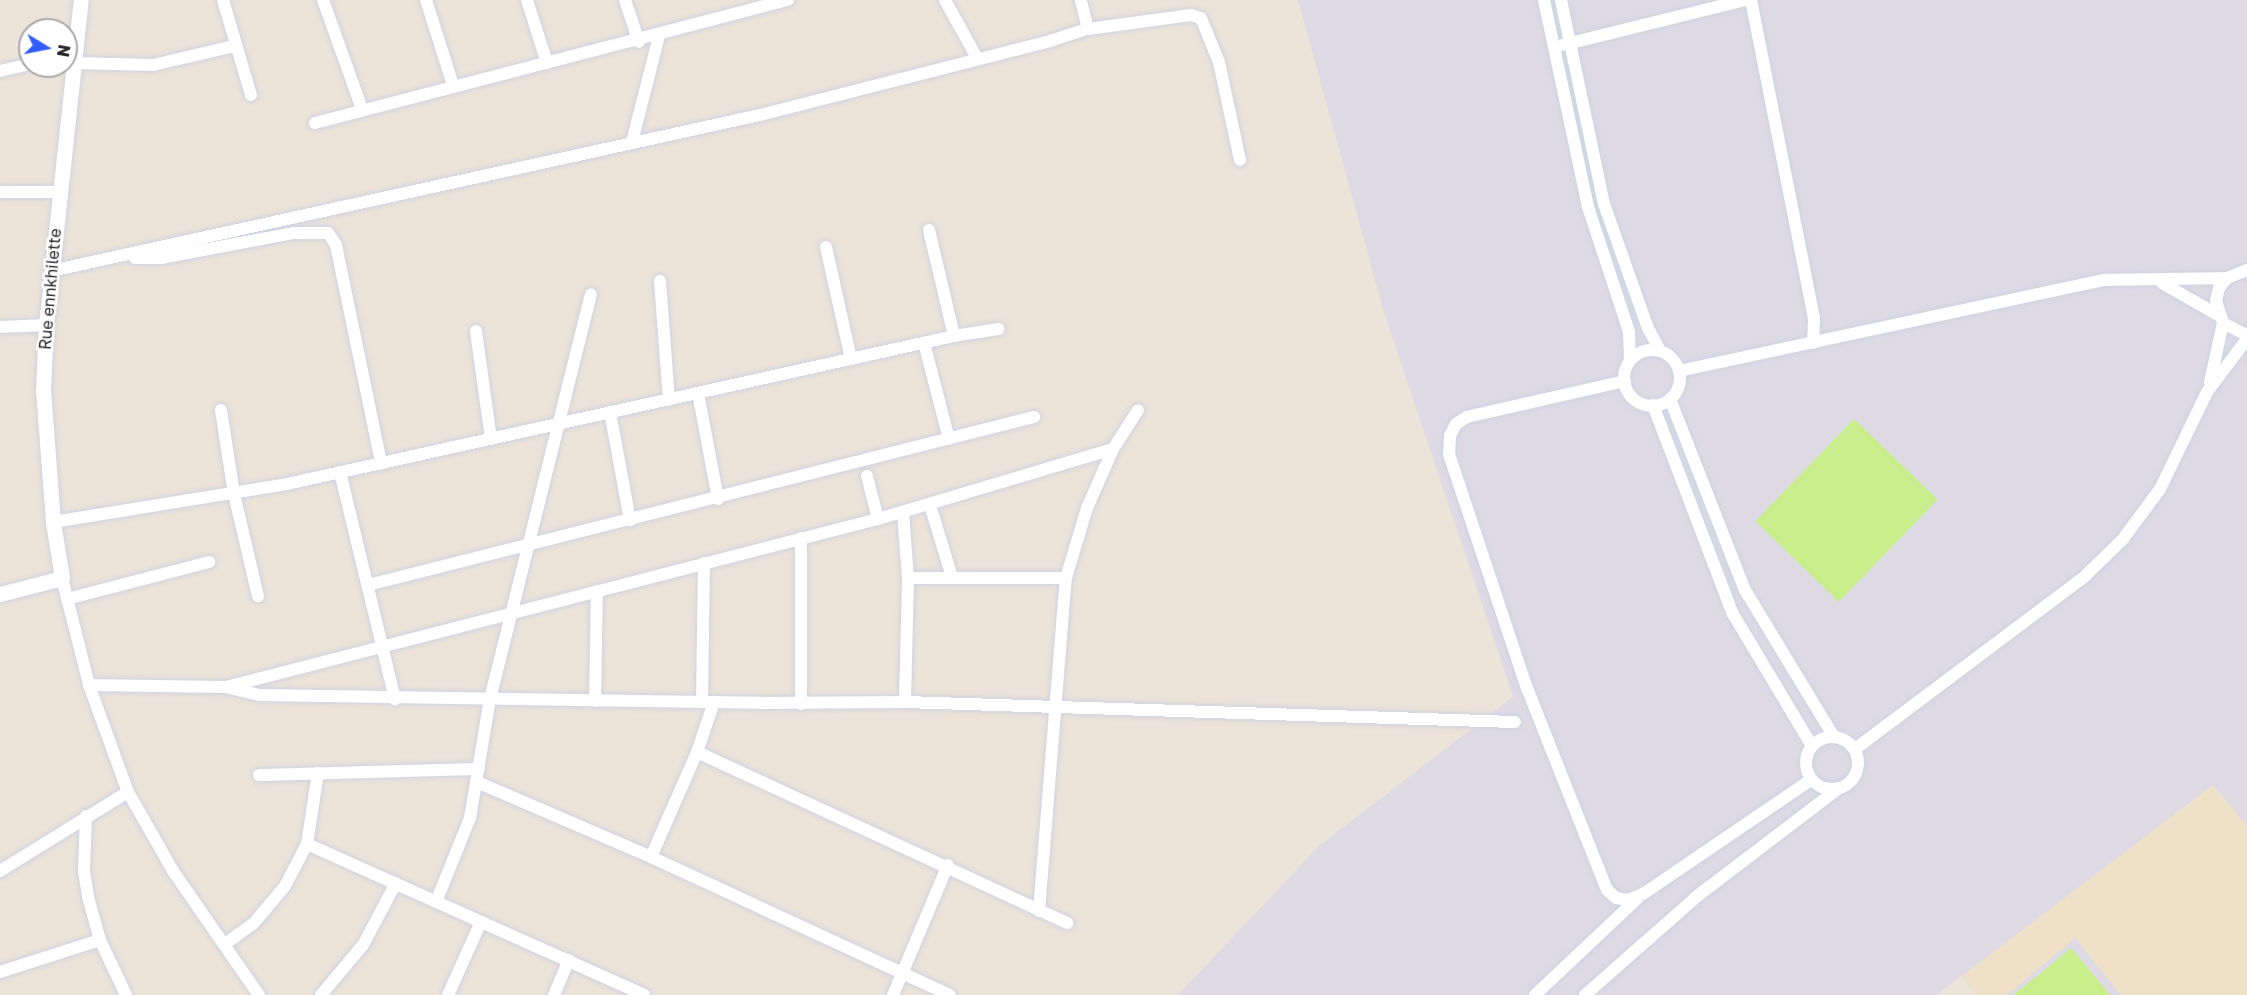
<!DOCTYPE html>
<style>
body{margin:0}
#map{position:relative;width:2247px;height:995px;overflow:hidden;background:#ece3d9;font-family:"Golos Text",sans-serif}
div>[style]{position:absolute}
.industrial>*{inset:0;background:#dddae4}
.education>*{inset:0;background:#efe1c7}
.pitch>*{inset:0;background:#c8ef8c;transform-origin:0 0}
.roads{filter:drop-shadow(0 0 2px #ced3e3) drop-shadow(0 0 2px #ced3e3)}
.minor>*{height:12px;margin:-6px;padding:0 6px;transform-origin:6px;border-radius:6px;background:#fff}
.minor>.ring{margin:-6px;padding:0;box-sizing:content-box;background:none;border:12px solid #fff;border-radius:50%}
.tertiary>*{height:15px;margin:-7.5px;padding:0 7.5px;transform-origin:7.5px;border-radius:7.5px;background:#fff}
span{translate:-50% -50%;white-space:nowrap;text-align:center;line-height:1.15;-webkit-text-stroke:5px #fff;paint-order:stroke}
.street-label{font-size:16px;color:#282828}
.north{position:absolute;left:18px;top:18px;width:60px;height:60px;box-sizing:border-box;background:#fff;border:2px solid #a9a9a9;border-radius:50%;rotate:100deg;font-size:16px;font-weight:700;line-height:24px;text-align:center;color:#282828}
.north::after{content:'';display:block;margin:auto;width:21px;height:27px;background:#335eff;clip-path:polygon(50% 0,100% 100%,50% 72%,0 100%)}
</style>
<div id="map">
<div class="industrial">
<div style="clip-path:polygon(1298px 0,2247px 0,2247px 995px,1977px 995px,1961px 976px,1936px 995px,1178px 995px,1319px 846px,1513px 697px,1383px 309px)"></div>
</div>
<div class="education">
<div style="clip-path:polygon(2213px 785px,2247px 826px,2247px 995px,2121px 995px,2075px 938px,2007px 995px,1977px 995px,1962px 976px)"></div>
</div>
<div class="pitch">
<div style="left:1854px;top:419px;width:116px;height:142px;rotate:44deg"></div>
<div style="clip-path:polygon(2071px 948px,2110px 995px,2013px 995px,2036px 977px)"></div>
</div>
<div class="roads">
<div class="minor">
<div style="left:223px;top:0;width:99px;rotate:73.6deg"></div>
<div style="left:323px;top:0;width:116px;rotate:70.3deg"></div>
<div style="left:426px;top:0;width:89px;rotate:72.4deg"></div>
<div style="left:527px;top:0;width:66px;rotate:72.4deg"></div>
<div style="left:625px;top:0;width:44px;rotate:71.6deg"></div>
<div style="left:945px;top:0;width:66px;rotate:61.1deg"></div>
<div style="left:1544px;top:0;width:212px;rotate:78deg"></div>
<div style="left:1588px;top:207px;width:132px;rotate:71.8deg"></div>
<div style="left:1629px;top:332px;width:29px;rotate:88deg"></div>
<div style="left:1561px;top:0;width:208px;rotate:78.1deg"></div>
<div style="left:1604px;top:204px;width:132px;rotate:70.5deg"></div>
<div style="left:1648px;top:328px;width:26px;rotate:62deg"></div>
<div style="left:1751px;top:0;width:324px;rotate:78.8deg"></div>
<div style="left:1814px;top:318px;width:25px;rotate:92deg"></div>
<div style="left:1088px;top:29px;width:104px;rotate:-7.7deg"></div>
<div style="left:1191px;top:15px;width:10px;rotate:17deg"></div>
<div style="left:1201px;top:18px;width:48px;rotate:67.8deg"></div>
<div style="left:1219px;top:62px;width:100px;rotate:77.9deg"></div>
<div style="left:1563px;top:45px;width:187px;rotate:-13.9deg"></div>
<div style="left:74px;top:63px;width:79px;rotate:1.5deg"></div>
<div style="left:153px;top:65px;width:83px;rotate:-13.2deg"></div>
<div style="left:0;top:71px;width:31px;rotate:-13deg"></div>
<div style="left:315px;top:123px;width:489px;rotate:-14.6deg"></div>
<div style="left:632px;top:142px;width:109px;rotate:-75.7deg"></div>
<div style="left:0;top:192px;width:60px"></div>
<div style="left:929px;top:230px;width:109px;rotate:76.7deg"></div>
<div style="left:826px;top:247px;width:115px;rotate:77.4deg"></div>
<div style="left:135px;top:258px;width:26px"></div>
<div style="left:161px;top:258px;width:134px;rotate:-10.7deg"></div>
<div style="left:293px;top:233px;width:35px"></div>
<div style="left:328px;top:233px;width:14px;rotate:56deg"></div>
<div style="left:336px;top:245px;width:223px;rotate:78.3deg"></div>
<div style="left:2247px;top:270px;width:22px;rotate:158deg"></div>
<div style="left:2227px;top:278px;width:13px;rotate:129deg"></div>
<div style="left:2219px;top:288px;width:13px;rotate:103deg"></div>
<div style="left:2216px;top:301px;width:23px;rotate:72deg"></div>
<div style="left:2223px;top:323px;width:27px;rotate:27deg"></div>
<div style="left:51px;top:271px;width:726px;rotate:-12.41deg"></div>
<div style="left:760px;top:115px;width:299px;rotate:-14.3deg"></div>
<div style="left:1050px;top:41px;width:40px;rotate:-18deg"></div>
<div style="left:1088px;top:29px;width:30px;rotate:-104deg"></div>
<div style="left:660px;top:281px;width:119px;rotate:85.7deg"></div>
<div style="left:2162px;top:283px;width:64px;rotate:29.7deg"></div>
<div style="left:0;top:327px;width:46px;rotate:-2.5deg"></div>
<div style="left:476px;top:331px;width:109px;rotate:82.1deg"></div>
<div style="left:924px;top:343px;width:99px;rotate:75.4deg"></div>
<div class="ring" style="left:1624px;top:350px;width:44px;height:44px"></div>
<div style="left:1679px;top:371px;width:436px;rotate:-12.1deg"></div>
<div style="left:2105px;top:280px;width:122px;rotate:-0.9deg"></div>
<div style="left:1625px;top:381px;width:162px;rotate:167.2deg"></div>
<div style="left:1467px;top:417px;width:13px;rotate:148deg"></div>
<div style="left:1456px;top:424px;width:13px;rotate:117deg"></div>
<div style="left:1450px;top:436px;width:18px;rotate:93deg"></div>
<div style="left:1449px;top:454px;width:247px;rotate:71.6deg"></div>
<div style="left:1527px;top:688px;width:217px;rotate:68.4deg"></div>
<div style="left:1607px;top:890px;width:12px;rotate:42deg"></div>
<div style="left:1616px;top:898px;width:12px;rotate:9deg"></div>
<div style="left:1628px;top:900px;width:16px;rotate:-22deg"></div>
<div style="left:1643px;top:894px;width:203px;rotate:-34.2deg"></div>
<div style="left:2210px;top:382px;width:60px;rotate:-77.6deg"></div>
<div style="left:698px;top:393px;width:108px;rotate:79.3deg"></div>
<div style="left:1670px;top:399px;width:205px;rotate:68.6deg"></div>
<div style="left:1745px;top:590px;width:172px;rotate:58.8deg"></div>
<div style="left:1653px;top:405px;width:224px;rotate:69.1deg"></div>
<div style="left:1733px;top:614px;width:154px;rotate:59.1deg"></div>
<div style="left:221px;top:410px;width:85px;rotate:81.2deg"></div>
<div style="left:234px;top:494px;width:105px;rotate:76.8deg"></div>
<div style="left:610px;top:412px;width:110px;rotate:79.5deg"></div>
<div style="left:340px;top:472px;width:234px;rotate:76.4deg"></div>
<div style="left:867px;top:476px;width:44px;rotate:75.7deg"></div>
<div style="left:930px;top:505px;width:75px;rotate:73deg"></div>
<div style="left:903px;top:512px;width:66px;rotate:85.7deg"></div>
<div style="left:908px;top:578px;width:124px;rotate:91.4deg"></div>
<div style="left:53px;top:522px;width:237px;rotate:-9.2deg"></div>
<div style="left:287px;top:484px;width:683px;rotate:-12.51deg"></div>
<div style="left:954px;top:336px;width:45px;rotate:-9deg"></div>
<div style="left:62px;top:578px;width:110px;rotate:75.8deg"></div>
<div style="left:89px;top:685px;width:114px;rotate:70deg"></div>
<div style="left:128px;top:792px;width:91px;rotate:60.3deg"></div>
<div style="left:173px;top:871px;width:151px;rotate:55.3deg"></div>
<div style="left:908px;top:578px;width:158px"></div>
<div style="left:368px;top:585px;width:687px;rotate:-14.16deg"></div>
<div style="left:67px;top:599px;width:147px;rotate:-14.6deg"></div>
<div style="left:89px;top:685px;width:136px;rotate:0.8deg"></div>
<div style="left:225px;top:687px;width:37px;rotate:13deg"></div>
<div style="left:261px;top:695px;width:499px;rotate:0.9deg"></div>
<div style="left:760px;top:703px;width:145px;rotate:-0.4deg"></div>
<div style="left:905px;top:702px;width:610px;rotate:1.88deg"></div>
<div style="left:226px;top:687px;width:673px;rotate:-14.45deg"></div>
<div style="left:878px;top:519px;width:245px;rotate:-16.6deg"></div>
<div style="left:595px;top:701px;width:110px;rotate:-89deg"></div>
<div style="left:702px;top:702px;width:139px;rotate:-89.2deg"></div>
<div style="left:801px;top:704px;width:166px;rotate:-90deg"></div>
<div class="ring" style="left:1806px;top:737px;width:40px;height:40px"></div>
<div style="left:1855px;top:749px;width:288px;rotate:-36.9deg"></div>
<div style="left:2085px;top:576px;width:53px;rotate:-44.2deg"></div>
<div style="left:2123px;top:539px;width:62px;rotate:-53.5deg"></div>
<div style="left:2160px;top:489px;width:108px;rotate:-64.1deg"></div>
<div style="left:2207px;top:392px;width:66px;rotate:-53deg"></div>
<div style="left:697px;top:752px;width:408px;rotate:24.8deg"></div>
<div style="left:259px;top:775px;width:220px;rotate:-1.6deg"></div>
<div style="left:477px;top:782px;width:189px;rotate:23.3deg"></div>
<div style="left:651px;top:857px;width:329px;rotate:24.8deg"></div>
<div style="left:86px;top:816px;width:55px;rotate:92.1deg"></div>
<div style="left:84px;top:871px;width:26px;rotate:81deg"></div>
<div style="left:88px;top:897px;width:45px;rotate:74.4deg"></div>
<div style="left:100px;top:940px;width:61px;rotate:64.7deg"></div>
<div style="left:307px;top:844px;width:369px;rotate:24.1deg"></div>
<div style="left:651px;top:857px;width:115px;rotate:-66.3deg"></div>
<div style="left:697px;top:752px;width:53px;rotate:-71.2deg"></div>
<div style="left:0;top:871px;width:150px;rotate:-31.7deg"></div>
<div style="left:436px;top:902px;width:91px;rotate:-68deg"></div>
<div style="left:470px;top:818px;width:121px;rotate:-80.5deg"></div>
<div style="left:490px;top:699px;width:417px;rotate:-76deg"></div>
<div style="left:1039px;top:911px;width:334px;rotate:-85.4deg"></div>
<div style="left:1066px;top:578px;width:73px;rotate:-73.3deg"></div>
<div style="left:1087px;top:508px;width:64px;rotate:-66.2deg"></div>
<div style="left:1113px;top:449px;width:46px;rotate:-57.3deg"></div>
<div style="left:225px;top:944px;width:36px;rotate:-36deg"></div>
<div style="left:254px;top:923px;width:48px;rotate:-50deg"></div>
<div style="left:285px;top:886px;width:47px;rotate:-62.4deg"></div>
<div style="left:307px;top:844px;width:72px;rotate:-81.2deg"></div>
<div style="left:0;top:972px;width:105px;rotate:-17.7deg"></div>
<div style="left:321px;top:995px;width:65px;rotate:-50deg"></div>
<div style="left:363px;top:945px;width:70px;rotate:-62deg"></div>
<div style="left:448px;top:995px;width:80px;rotate:-65.7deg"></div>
<div style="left:554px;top:995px;width:38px;rotate:-67deg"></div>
<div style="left:893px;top:995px;width:141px;rotate:-67.1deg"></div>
<div style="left:1535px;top:995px;width:140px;rotate:-43.3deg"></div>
<div style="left:1585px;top:995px;width:148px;rotate:-41.4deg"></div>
<div style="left:1696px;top:897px;width:178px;rotate:-37.3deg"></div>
</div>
<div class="tertiary">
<div style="left:0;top:594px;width:64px;rotate:-14.5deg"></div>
<div style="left:62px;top:578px;width:57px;rotate:-99.1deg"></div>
<div style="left:53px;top:522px;width:132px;rotate:-94.3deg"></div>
<div style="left:43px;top:390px;width:65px;rotate:-87.4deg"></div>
<div style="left:46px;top:325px;width:327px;rotate:-83.9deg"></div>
</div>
</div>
<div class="street-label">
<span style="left:50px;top:289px;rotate:-85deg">Rue ennkhilette</span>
</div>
<div class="north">N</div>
</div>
